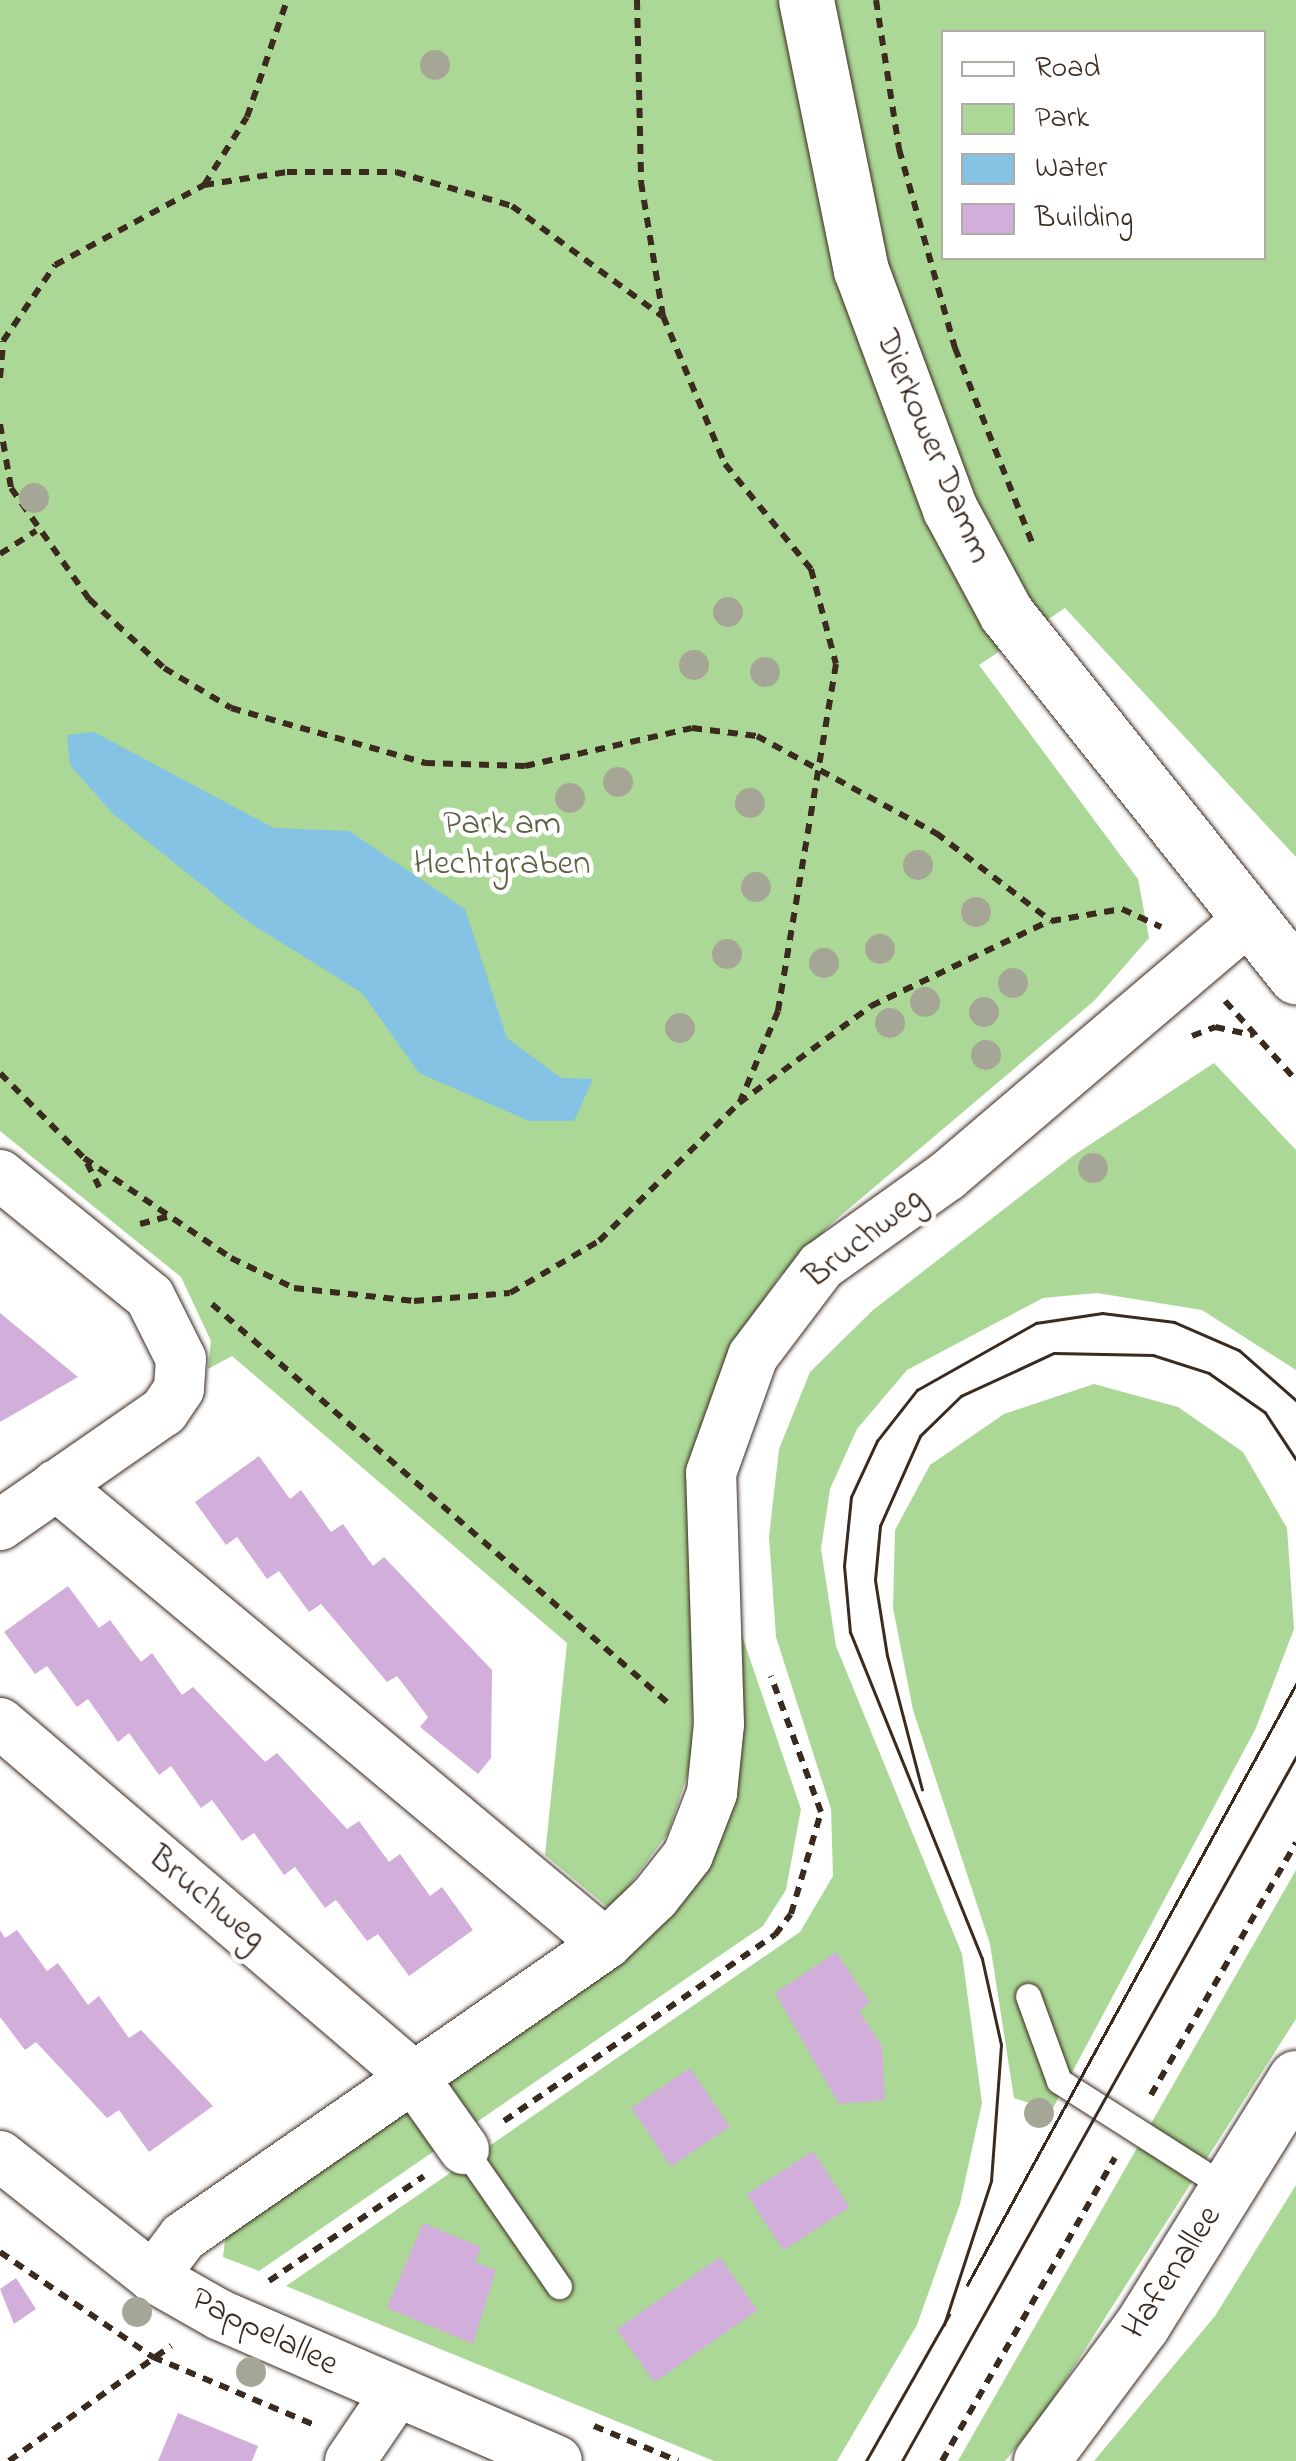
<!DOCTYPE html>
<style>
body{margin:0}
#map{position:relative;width:1296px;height:2461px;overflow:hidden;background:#fff;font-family:"Indie Flower",sans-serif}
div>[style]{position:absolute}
.green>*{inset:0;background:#acd897}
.water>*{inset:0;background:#84c3e4}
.building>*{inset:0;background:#d1afda;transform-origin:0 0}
.path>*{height:6px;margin-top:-3px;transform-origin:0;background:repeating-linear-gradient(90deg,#3b2a1e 0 10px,transparent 0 18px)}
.roads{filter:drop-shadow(0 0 2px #3b2a1e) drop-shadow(0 0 2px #3b2a1e)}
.service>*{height:25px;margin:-12.5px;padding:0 12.5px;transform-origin:12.5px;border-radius:12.5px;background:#fff}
.minor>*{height:50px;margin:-25px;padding:0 25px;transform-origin:25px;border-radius:25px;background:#fff}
.tertiary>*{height:55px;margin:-27.5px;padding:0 27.5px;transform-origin:27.5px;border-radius:27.5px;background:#fff}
.tram>*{height:2.5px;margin:-1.25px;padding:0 1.25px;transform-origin:1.25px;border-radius:1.25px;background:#3b2a1e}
.trees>*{width:30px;height:30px;margin:-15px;border-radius:50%;background:#a6a697}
span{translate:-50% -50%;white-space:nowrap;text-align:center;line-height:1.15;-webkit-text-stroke:9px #fff;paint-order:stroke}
.street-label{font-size:35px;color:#3b2a1e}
.park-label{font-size:35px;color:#5d5e42}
.legend{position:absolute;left:941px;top:30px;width:325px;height:230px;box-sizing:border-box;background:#fff;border:2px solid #b1aaa5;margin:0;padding:12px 18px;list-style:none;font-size:30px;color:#3b2a1e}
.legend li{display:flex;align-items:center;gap:20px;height:50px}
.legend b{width:50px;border:2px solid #b1aaa5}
</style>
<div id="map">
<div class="green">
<div style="clip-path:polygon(evenodd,0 0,1296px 0,1296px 857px,1065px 608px,979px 665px,1138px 879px,1149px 938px,1094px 1001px,832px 1223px,779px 1277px,734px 1344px,695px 1460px,692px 1761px,668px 1833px,611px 1910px,545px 1855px,567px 1643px,232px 1356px,208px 1369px,211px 1341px,181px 1277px,0 1131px,0 0,944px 32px,1264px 32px,1264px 258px,944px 258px,944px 32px)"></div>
<div style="clip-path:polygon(1214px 1063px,1296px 1150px,1296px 1370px,1202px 1310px,1097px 1293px,1043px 1298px,907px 1370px,857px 1429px,830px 1489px,821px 1549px,836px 1646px,962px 1954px,982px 2103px,960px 2204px,917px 2325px,837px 2461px,714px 2461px,286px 2286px,800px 1932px,833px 1876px,831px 1809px,776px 1637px,769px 1537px,779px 1449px,810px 1372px,873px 1310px,1074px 1155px)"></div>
<div style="clip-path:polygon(1094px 1384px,1178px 1407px,1243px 1452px,1287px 1528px,1294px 1629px,1256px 1728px,1052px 2110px,1014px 2098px,990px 1944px,913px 1710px,893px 1608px,895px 1530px,930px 1465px,1004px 1414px)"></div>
<div style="clip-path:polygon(738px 1624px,801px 1809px,786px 1890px,763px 1926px,259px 2271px,223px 2257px,226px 2232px,656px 1925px)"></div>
<div style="clip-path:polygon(1296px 1870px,1296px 2019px,1043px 2415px,1005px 2461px,958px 2461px)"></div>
<div style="clip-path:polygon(1296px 2185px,1296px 2461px,1094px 2461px,1215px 2316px)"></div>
</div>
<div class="water">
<div style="clip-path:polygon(94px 732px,274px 828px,349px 831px,465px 909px,507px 1038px,561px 1078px,593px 1079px,574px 1121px,529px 1121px,419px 1073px,362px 993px,247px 921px,113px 814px,70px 765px,67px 735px)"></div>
</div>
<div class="building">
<div style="clip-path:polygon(0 1313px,78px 1377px,0 1422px)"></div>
<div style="clip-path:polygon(259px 1456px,290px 1499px,301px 1490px,331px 1532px,343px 1524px,373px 1566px,384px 1557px,492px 1670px,491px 1758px,478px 1774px,420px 1727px,428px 1717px,397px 1676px,387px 1682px,321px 1604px,309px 1612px,279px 1571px,267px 1579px,237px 1537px,226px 1545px,195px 1502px)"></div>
<div style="clip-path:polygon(68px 1586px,99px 1628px,110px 1620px,141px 1662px,152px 1653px,182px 1695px,193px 1687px,265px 1762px,277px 1753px,347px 1829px,359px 1821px,389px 1862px,400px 1854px,430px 1896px,442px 1887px,473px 1930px,409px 1976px,378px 1934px,367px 1941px,336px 1900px,325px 1908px,295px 1867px,284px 1875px,254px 1833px,242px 1841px,212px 1800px,201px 1808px,171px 1766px,159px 1775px,129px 1733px,118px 1742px,88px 1699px,77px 1707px,47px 1666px,35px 1674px,4px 1632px)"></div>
<div style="clip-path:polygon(0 1930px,5px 1938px,17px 1930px,47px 1971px,58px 1963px,88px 2005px,99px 1996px,129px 2038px,141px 2030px,213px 2106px,149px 2152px,119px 2110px,107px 2118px,36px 2042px,25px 2050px,0 2017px)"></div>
<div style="clip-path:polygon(836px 1952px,870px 2003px,859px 2011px,882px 2046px,885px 2100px,839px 2104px,775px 1993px)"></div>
<div style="left:690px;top:2068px;width:71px;height:71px;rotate:56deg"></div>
<div style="left:813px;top:2151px;width:67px;height:79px;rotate:57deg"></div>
<div style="clip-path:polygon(423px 2223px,481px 2247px,475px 2262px,496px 2270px,473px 2344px,387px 2308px)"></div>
<div style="left:720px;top:2257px;width:65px;height:126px;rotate:55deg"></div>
<div style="clip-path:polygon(16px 2278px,36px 2309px,14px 2324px,0 2289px)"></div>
<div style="clip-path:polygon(178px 2413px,258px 2446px,252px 2461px,158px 2461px)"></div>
</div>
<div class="path">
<div style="left:637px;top:0;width:182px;rotate:88.7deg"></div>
<div style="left:641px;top:182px;width:136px;rotate:80.7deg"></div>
<div style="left:663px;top:316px;width:160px;rotate:67.3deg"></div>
<div style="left:725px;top:464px;width:136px;rotate:50.7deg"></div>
<div style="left:811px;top:569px;width:98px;rotate:75.3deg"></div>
<div style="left:836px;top:664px;width:352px;rotate:99.5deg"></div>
<div style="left:778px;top:1011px;width:99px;rotate:112.7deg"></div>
<div style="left:876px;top:0;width:151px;rotate:81.2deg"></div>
<div style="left:899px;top:149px;width:207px;rotate:74.3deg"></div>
<div style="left:955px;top:348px;width:209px;rotate:68.4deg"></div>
<div style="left:204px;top:185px;width:84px;rotate:-8.9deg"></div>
<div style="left:287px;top:172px;width:109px"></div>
<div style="left:396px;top:172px;width:121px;rotate:16.3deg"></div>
<div style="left:512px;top:206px;width:186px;rotate:36.3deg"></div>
<div style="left:0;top:378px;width:37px;rotate:-85deg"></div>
<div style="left:3px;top:341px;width:92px;rotate:-55.6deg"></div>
<div style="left:55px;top:265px;width:169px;rotate:-28.2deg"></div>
<div style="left:204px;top:185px;width:80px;rotate:-57.7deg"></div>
<div style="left:247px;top:117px;width:124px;rotate:-71.1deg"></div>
<div style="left:0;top:424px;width:65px;rotate:80.2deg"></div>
<div style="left:11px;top:488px;width:136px;rotate:54.9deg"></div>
<div style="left:89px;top:599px;width:102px;rotate:42.6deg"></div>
<div style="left:164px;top:668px;width:78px;rotate:30.8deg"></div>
<div style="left:231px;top:708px;width:202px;rotate:15.8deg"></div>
<div style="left:425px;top:763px;width:100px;rotate:1.7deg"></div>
<div style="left:525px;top:766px;width:171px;rotate:-12.8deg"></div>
<div style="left:692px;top:728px;width:65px;rotate:7deg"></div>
<div style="left:757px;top:736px;width:204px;rotate:28.5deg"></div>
<div style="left:936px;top:833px;width:145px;rotate:37.4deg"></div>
<div style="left:1051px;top:921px;width:72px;rotate:-9.6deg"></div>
<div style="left:1122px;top:909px;width:43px;rotate:24.8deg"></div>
<div style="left:0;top:554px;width:43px;rotate:-32.6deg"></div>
<div style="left:1225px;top:1001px;width:106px;rotate:48.1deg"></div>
<div style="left:1192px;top:1036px;width:25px;rotate:-21deg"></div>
<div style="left:1215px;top:1027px;width:39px;rotate:12deg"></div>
<div style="left:0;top:1073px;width:120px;rotate:45.3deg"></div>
<div style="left:84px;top:1158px;width:178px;rotate:34.2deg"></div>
<div style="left:231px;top:1258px;width:70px;rotate:25.5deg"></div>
<div style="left:294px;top:1288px;width:121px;rotate:6.2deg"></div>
<div style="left:414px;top:1301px;width:96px;rotate:-4.8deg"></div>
<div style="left:510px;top:1293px;width:103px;rotate:-30.3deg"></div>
<div style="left:599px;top:1241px;width:197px;rotate:-44.6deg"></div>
<div style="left:739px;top:1103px;width:164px;rotate:-36.3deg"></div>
<div style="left:871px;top:1006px;width:197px;rotate:-25.5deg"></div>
<div style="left:87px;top:1163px;width:27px;rotate:63deg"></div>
<div style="left:140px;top:1224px;width:28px;rotate:-15deg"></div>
<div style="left:212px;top:1304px;width:607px;rotate:41.19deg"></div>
<div style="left:1151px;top:2095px;width:291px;rotate:-60.1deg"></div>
<div style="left:504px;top:2121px;width:329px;rotate:-34.5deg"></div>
<div style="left:775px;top:1935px;width:26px;rotate:-53deg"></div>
<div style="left:791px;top:1914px;width:106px;rotate:-73.6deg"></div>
<div style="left:821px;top:1812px;width:145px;rotate:-110.2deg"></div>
<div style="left:0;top:2252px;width:186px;rotate:34.5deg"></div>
<div style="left:153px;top:2357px;width:178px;rotate:22.8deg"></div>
<div style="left:269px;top:2281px;width:187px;rotate:-34.1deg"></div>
<div style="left:594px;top:2426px;width:91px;rotate:22.6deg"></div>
<div style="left:9px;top:2461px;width:199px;rotate:-35.4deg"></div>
<div style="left:942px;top:2461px;width:349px;rotate:-60.3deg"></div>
</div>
<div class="roads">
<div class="service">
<div style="left:1028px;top:1996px;width:90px;rotate:70deg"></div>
<div style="left:1059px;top:2081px;width:199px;rotate:32.5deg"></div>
<div style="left:464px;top:2149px;width:167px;rotate:55.3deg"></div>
</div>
<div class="minor">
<div style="left:0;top:1175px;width:193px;rotate:39.1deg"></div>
<div style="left:150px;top:1297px;width:69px;rotate:63.4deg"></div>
<div style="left:181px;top:1359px;width:30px;rotate:94deg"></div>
<div style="left:179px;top:1389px;width:27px;rotate:124deg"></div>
<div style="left:164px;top:1411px;width:200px;rotate:145.2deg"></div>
<div style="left:56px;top:1485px;width:716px;rotate:39.85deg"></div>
<div style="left:0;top:1723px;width:540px;rotate:40.5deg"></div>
<div style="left:411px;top:2074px;width:92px;rotate:54.8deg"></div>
<div style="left:0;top:2156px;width:195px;rotate:38.3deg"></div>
<div style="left:153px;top:2277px;width:77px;rotate:29.6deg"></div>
<div style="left:220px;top:2315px;width:367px;rotate:23.4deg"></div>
<div style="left:153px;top:2277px;width:50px;rotate:-53.1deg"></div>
<div style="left:183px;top:2237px;width:515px;rotate:-34.71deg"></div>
<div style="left:606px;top:1944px;width:68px;rotate:-43.8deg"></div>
<div style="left:655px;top:1897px;width:53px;rotate:-51.8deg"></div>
<div style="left:688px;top:1855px;width:66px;rotate:-68.8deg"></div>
<div style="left:712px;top:1793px;width:69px;rotate:-84.2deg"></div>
<div style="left:719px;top:1724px;width:251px;rotate:-91.8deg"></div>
<div style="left:711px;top:1473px;width:124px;rotate:-70.3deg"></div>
<div style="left:753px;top:1356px;width:113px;rotate:-52.9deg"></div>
<div style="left:821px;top:1266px;width:155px;rotate:-35.5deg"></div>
<div style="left:947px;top:1176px;width:394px;rotate:-40.4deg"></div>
<div style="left:350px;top:2461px;width:80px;rotate:-55.7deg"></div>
</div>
<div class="tertiary">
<div style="left:806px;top:0;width:276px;rotate:78.5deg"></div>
<div style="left:861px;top:270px;width:255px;rotate:69.6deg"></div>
<div style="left:950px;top:509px;width:118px;rotate:61.7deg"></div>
<div style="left:1006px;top:613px;width:465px;rotate:51.4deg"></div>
<div style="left:1041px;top:2461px;width:169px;rotate:-53.4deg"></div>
<div style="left:1142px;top:2325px;width:291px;rotate:-58.1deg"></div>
</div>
</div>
<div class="tram">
<div style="left:922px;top:1790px;width:138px;rotate:-104.6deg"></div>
<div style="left:887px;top:1656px;width:77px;rotate:-99deg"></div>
<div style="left:875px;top:1580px;width:54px;rotate:-84.7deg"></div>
<div style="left:880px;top:1526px;width:98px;rotate:-66deg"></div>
<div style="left:920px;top:1436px;width:57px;rotate:-44.3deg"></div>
<div style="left:961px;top:1396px;width:102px;rotate:-24.8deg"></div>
<div style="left:1054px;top:1353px;width:99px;rotate:1.2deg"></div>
<div style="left:1153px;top:1355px;width:59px;rotate:17.8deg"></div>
<div style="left:1209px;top:1373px;width:68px;rotate:34.9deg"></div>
<div style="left:1265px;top:1412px;width:56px;rotate:56.6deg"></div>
<div style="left:967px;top:2285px;width:685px;rotate:-61.3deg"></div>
<div style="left:944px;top:2325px;width:151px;rotate:-71.9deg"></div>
<div style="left:991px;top:2181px;width:136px;rotate:-85.8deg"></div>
<div style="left:1001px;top:2045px;width:88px;rotate:-102.5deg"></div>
<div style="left:982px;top:1959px;width:352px;rotate:-112deg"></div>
<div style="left:850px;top:1633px;width:67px;rotate:-95.1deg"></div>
<div style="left:844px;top:1566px;width:69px;rotate:-84.2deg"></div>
<div style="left:851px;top:1497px;width:62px;rotate:-65.1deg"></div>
<div style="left:877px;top:1441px;width:65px;rotate:-51.9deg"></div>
<div style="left:917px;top:1390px;width:137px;rotate:-29.4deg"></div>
<div style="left:1036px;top:1323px;width:67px;rotate:-8.6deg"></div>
<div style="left:1102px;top:1313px;width:73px;rotate:7.1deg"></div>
<div style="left:1174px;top:1322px;width:71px;rotate:23.3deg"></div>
<div style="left:1239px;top:1350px;width:76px;rotate:41.3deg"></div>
<div style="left:866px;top:2461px;width:168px;rotate:-60.4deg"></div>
<div style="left:902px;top:2461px;width:807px;rotate:-60.77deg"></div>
</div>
<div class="trees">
<div style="left:435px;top:65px"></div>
<div style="left:34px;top:498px"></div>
<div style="left:728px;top:612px"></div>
<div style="left:694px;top:665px"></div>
<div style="left:765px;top:672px"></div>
<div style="left:618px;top:782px"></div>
<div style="left:570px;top:798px"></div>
<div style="left:750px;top:803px"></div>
<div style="left:918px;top:865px"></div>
<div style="left:756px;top:887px"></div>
<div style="left:976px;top:912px"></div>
<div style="left:880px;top:949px"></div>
<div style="left:727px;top:954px"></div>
<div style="left:824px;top:963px"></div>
<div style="left:1013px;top:983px"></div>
<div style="left:925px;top:1002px"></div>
<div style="left:984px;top:1012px"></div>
<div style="left:890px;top:1023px"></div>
<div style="left:680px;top:1028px"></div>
<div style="left:986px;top:1055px"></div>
<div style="left:1093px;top:1168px"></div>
<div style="left:1039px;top:2113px"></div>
<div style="left:137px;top:2312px"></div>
<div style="left:251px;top:2372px"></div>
</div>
<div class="street-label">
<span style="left:932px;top:447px;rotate:67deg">Dierkower Damm</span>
<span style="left:865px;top:1239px;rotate:-38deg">Bruchweg</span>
<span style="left:206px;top:1899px;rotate:40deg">Bruchweg</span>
<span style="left:1173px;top:2273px;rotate:-57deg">Hafenallee</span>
<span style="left:264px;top:2333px;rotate:26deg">Pappelallee</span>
</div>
<div class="park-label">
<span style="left:502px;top:845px">Park am<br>Hechtgraben</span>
</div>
<ul class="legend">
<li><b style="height:12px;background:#fff"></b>Road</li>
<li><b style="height:28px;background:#acd897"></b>Park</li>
<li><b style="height:28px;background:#84c3e4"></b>Water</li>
<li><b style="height:28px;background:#d1afda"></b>Building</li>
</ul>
</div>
